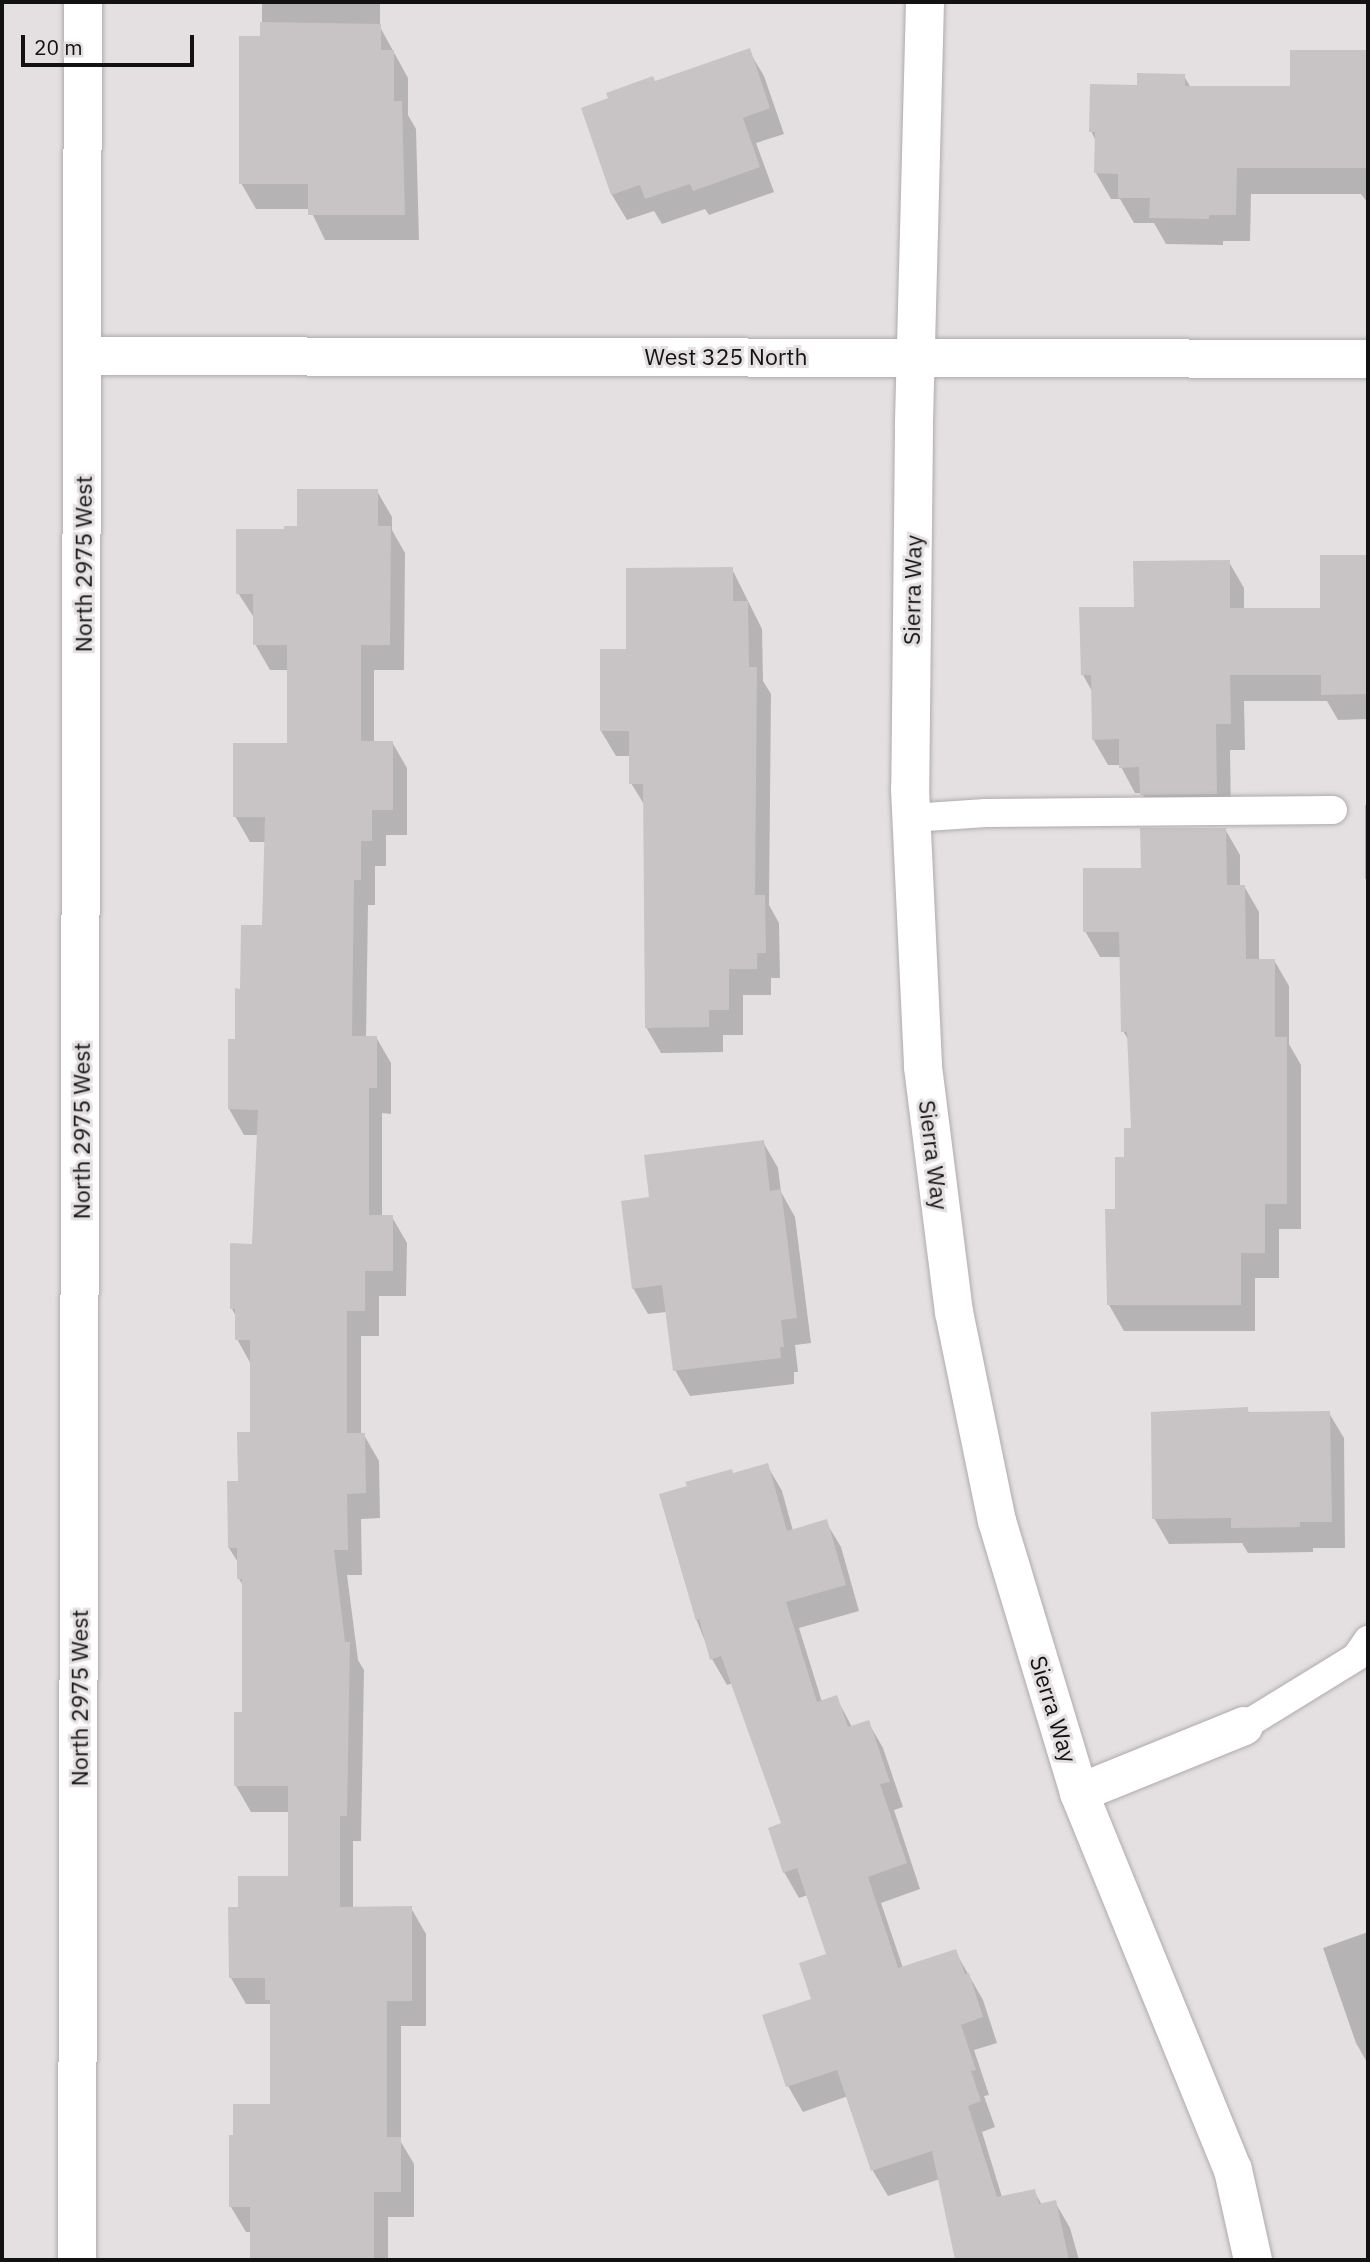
<!DOCTYPE html>
<style>
body{margin:0}
#map{position:relative;width:1370px;height:2262px;overflow:hidden;background:#e4e0e2;font-family:"IBM Plex Sans",sans-serif}
div>[style]{position:absolute}
.shadow>*{inset:0;background:#0003;transform-origin:0 0}
.building>*{inset:0;background:#c8c4c6}
.roads{filter:drop-shadow(0 0 2px #afabad) drop-shadow(0 0 2px #afabad)}
.lane>*{height:28px;margin:-14px;padding:0 14px;transform-origin:14px;border-radius:14px;background:#fff}
.street>*{height:38px;margin:-19px;padding:0 19px;transform-origin:19px;border-radius:19px;background:#fff}
span{translate:-50% -50%;white-space:nowrap;text-align:center;line-height:1.15;-webkit-text-stroke:6px #e4e0e2;paint-order:stroke}
.street-label{font-size:23px;color:#131212}
.frame{position:absolute;inset:0;border:4px solid #131212;pointer-events:none}
.scale{position:absolute;left:21px;top:35px;width:173px;height:32px;box-sizing:border-box;border:4px solid #131212;border-top:0;padding-left:9px;font-size:21px;line-height:24px;white-space:nowrap;color:#131212;-webkit-text-stroke:5px #e4e0e2;paint-order:stroke}
</style>
<div id="map">
<div class="shadow">
<div style="clip-path:polygon(262px 2px,380px 2px,380px 27px,408px 78px,408px 115px,416px 129px,419px 240px,325px 240px,310px 209px,256px 209px,241px 183px,262px 38px)"></div>
<div style="clip-path:polygon(749px 51px,764px 76px,784px 134px,756px 143px,774px 192px,709px 215px,705px 209px,662px 224px,654px 211px,627px 220px,612px 195px,655px 83px)"></div>
<div style="clip-path:polygon(1368px 51px,1368px 203px,1361px 194px,1251px 194px,1250px 241px,1223px 241px,1223px 245px,1166px 244px,1154px 223px,1134px 223px,1120px 199px,1111px 199px,1096px 173px,1096px 141px,1091px 131px,1138px 87px,1184px 76px,1191px 88px,1291px 88px,1292px 52px)"></div>
<div style="clip-path:polygon(377px 491px,392px 517px,392px 530px,405px 553px,404px 670px,374px 670px,374px 742px,392px 742px,407px 768px,407px 835px,386px 835px,386px 866px,375px 866px,375px 905px,368px 905px,366px 1037px,376px 1037px,391px 1063px,391px 1114px,382px 1113px,382px 1217px,392px 1217px,407px 1243px,406px 1296px,379px 1296px,379px 1336px,361px 1336px,361px 1435px,364px 1435px,379px 1461px,380px 1518px,361px 1519px,362px 1575px,347px 1575px,358px 1660px,364px 1670px,361px 1841px,353px 1841px,353px 1909px,411px 1908px,426px 1934px,426px 2026px,401px 2026px,401px 2142px,414px 2164px,414px 2217px,388px 2217px,388px 2260px,252px 2260px,252px 2232px,246px 2232px,231px 2207px,271px 2106px,271px 2007px,270px 2004px,246px 2004px,231px 1978px,240px 1909px,290px 1877px,290px 1812px,251px 1812px,236px 1786px,244px 1713px,244px 1587px,239px 1579px,239px 1564px,229px 1548px,240px 1483px,252px 1434px,252px 1366px,237px 1339px,237px 1318px,232px 1309px,253px 1246px,259px 1135px,244px 1135px,229px 1109px,241px 991px,264px 927px,266px 842px,250px 842px,235px 816px,289px 744px,289px 670px,270px 670px,255px 644px,255px 619px,238px 593px,286px 531px)"></div>
<div style="clip-path:polygon(1322px 557px,1368px 557px,1368px 719px,1338px 720px,1327px 701px,1244px 701px,1245px 750px,1230px 750px,1231px 820px,1156px 820px,1142px 793px,1135px 793px,1120px 765px,1108px 765px,1093px 739px,1093px 693px,1083px 675px,1136px 609px,1229px 562px,1244px 588px,1244px 610px,1322px 610px)"></div>
<div style="clip-path:polygon(732px 569px,762px 629px,763px 681px,771px 694px,769px 905px,779px 923px,780px 978px,771px 978px,771px 995px,743px 995px,743px 1035px,723px 1035px,723px 1052px,661px 1053px,646px 1027px,645px 806px,631px 783px,631px 756px,616px 756px,601px 731px,628px 651px)"></div>
<div style="left:1365px;top:805px;width:3px;height:74px"></div>
<div style="clip-path:polygon(1225px 829px,1240px 855px,1240px 886px,1244px 886px,1259px 912px,1259px 960px,1274px 960px,1289px 986px,1289px 1044px,1301px 1065px,1301px 1229px,1279px 1229px,1279px 1278px,1255px 1278px,1255px 1331px,1124px 1331px,1109px 1305px,1117px 1211px,1133px 1129px,1129px 1041px,1123px 1031px,1122px 957px,1100px 957px,1085px 931px,1143px 870px)"></div>
<div style="clip-path:polygon(763px 1142px,778px 1168px,781px 1192px,795px 1217px,811px 1343px,795px 1345px,798px 1372px,794px 1372px,794px 1384px,690px 1396px,675px 1370px,667px 1312px,648px 1314px,633px 1288px,651px 1198px)"></div>
<div style="clip-path:polygon(1247px 1409px,1250px 1414px,1329px 1413px,1344px 1438px,1345px 1548px,1313px 1548px,1313px 1552px,1248px 1553px,1242px 1543px,1169px 1544px,1154px 1518px)"></div>
<div style="clip-path:polygon(767px 1465px,782px 1491px,793px 1531px,826px 1522px,841px 1547px,859px 1611px,799px 1628px,822px 1702px,836px 1697px,852px 1727px,868px 1722px,883px 1748px,903px 1807px,894px 1810px,920px 1889px,881px 1903px,903px 1968px,955px 1951px,983px 2000px,997px 2043px,974px 2050px,989px 2095px,984px 2096px,995px 2127px,982px 2132px,1002px 2197px,1034px 2191px,1042px 2205px,1055px 2202px,1070px 2228px,1079px 2260px,957px 2260px,940px 2179px,888px 2196px,873px 2171px,848px 2096px,803px 2112px,788px 2086px,828px 1955px,808px 1895px,799px 1898px,784px 1872px,783px 1824px,733px 1683px,727px 1685px,712px 1659px,697px 1621px,661px 1496px)"></div>
<div style="clip-path:polygon(1368px 1932px,1368px 2064px,1356px 2043px,1323px 1948px)"></div>
</div>
<div class="building">
<div style="clip-path:polygon(260px 22px,381px 24px,381px 50px,394px 50px,394px 101px,402px 101px,405px 215px,308px 215px,308px 184px,239px 184px,239px 36px,260px 36px)"></div>
<div style="clip-path:polygon(750px 48px,770px 108px,743px 118px,760px 167px,693px 191px,690px 184px,645px 199px,640px 185px,611px 195px,581px 108px,608px 98px,606px 93px,653px 76px,655px 81px)"></div>
<div style="clip-path:polygon(1290px 50px,1368px 50px,1368px 168px,1237px 168px,1236px 215px,1209px 215px,1209px 219px,1149px 218px,1150px 198px,1118px 198px,1118px 174px,1094px 173px,1095px 132px,1089px 132px,1090px 84px,1137px 85px,1137px 73px,1185px 74px,1185px 86px,1290px 86px)"></div>
<div style="clip-path:polygon(297px 489px,378px 489px,378px 526px,391px 526px,390px 645px,361px 645px,361px 741px,393px 741px,393px 810px,372px 810px,372px 841px,361px 841px,361px 880px,354px 880px,352px 1036px,377px 1036px,377px 1088px,369px 1088px,369px 1215px,393px 1215px,393px 1271px,365px 1271px,365px 1311px,347px 1311px,347px 1433px,365px 1433px,366px 1493px,347px 1494px,348px 1550px,334px 1550px,345px 1642px,350px 1642px,347px 1816px,340px 1816px,340px 1907px,412px 1906px,412px 2001px,387px 2001px,387px 2137px,401px 2137px,401px 2192px,374px 2192px,374px 2260px,250px 2260px,250px 2207px,229px 2207px,229px 2135px,233px 2135px,233px 2104px,270px 2104px,270px 2000px,265px 2000px,265px 1978px,229px 1978px,228px 1907px,238px 1907px,238px 1876px,288px 1876px,288px 1786px,234px 1786px,234px 1712px,242px 1712px,242px 1579px,237px 1579px,237px 1548px,228px 1548px,227px 1481px,238px 1481px,237px 1432px,250px 1432px,250px 1340px,235px 1340px,235px 1309px,230px 1309px,230px 1243px,252px 1244px,258px 1110px,228px 1109px,228px 1039px,235px 1039px,235px 988px,240px 989px,241px 925px,262px 925px,265px 817px,233px 817px,233px 743px,287px 743px,287px 645px,253px 645px,253px 594px,236px 594px,236px 529px,284px 529px,284px 526px,297px 526px)"></div>
<div style="clip-path:polygon(1320px 555px,1368px 555px,1368px 694px,1321px 695px,1321px 675px,1230px 675px,1231px 724px,1216px 724px,1217px 794px,1140px 795px,1139px 767px,1119px 768px,1119px 739px,1092px 740px,1091px 675px,1081px 675px,1079px 607px,1134px 607px,1133px 561px,1230px 560px,1230px 608px,1320px 608px)"></div>
<div style="clip-path:polygon(733px 567px,733px 601px,748px 601px,749px 667px,757px 667px,755px 895px,765px 895px,766px 953px,757px 953px,757px 969px,729px 969px,729px 1010px,709px 1010px,709px 1027px,645px 1028px,643px 784px,629px 784px,629px 731px,600px 731px,600px 649px,626px 649px,626px 568px)"></div>
<div style="clip-path:polygon(1140px 828px,1226px 828px,1227px 885px,1245px 885px,1246px 959px,1275px 959px,1275px 1037px,1287px 1037px,1287px 1204px,1265px 1204px,1265px 1253px,1241px 1253px,1241px 1305px,1107px 1305px,1105px 1209px,1115px 1209px,1115px 1157px,1124px 1157px,1124px 1128px,1131px 1128px,1127px 1032px,1121px 1032px,1119px 932px,1083px 932px,1083px 868px,1141px 868px)"></div>
<div style="clip-path:polygon(764px 1140px,770px 1191px,781px 1189px,797px 1318px,781px 1320px,784px 1347px,780px 1347px,781px 1358px,673px 1371px,662px 1285px,632px 1289px,621px 1201px,649px 1197px,644px 1155px)"></div>
<div style="clip-path:polygon(1248px 1407px,1248px 1412px,1330px 1411px,1332px 1522px,1300px 1522px,1300px 1527px,1231px 1528px,1231px 1518px,1152px 1519px,1151px 1412px)"></div>
<div style="clip-path:polygon(768px 1463px,787px 1531px,827px 1519px,846px 1585px,786px 1602px,817px 1702px,837px 1695px,848px 1727px,869px 1720px,890px 1782px,880px 1784px,907px 1863px,868px 1877px,898px 1968px,956px 1949px,965px 1974px,969px 1973px,983px 2017px,961px 2025px,976px 2070px,971px 2071px,981px 2101px,968px 2106px,997px 2197px,1035px 2189px,1039px 2204px,1056px 2200px,1069px 2260px,955px 2260px,932px 2151px,871px 2171px,837px 2070px,786px 2087px,762px 2015px,811px 1999px,799px 1963px,826px 1954px,797px 1868px,783px 1873px,768px 1828px,781px 1823px,721px 1656px,710px 1660px,699px 1619px,696px 1621px,659px 1494px,687px 1486px,685px 1482px,732px 1469px,733px 1473px)"></div>
</div>
<div class="roads">
<div class="lane">
<div style="left:911px;top:818px;width:75px;rotate:-3.8deg"></div>
<div style="left:986px;top:813px;width:347px;rotate:-0.5deg"></div>
<div style="left:1244px;top:1726px;width:132px;rotate:-31.6deg"></div>
<div style="left:1356px;top:1657px;width:21px;rotate:-55deg"></div>
</div>
<div class="street">
<div style="left:925px;top:2px;width:427px;rotate:91.5deg"></div>
<div style="left:914px;top:429px;width:360px;rotate:90.6deg"></div>
<div style="left:910px;top:789px;width:278px;rotate:87.3deg"></div>
<div style="left:923px;top:1067px;width:247px;rotate:82.8deg"></div>
<div style="left:954px;top:1312px;width:213px;rotate:78.4deg"></div>
<div style="left:997px;top:1521px;width:284px;rotate:73.2deg"></div>
<div style="left:1079px;top:1793px;width:407px;rotate:67.8deg"></div>
<div style="left:1233px;top:2170px;width:92px;rotate:77.5deg"></div>
<div style="left:84px;top:356px;width:1284px;rotate:0.13deg"></div>
<div style="left:1079px;top:1793px;width:178px;rotate:-22.1deg"></div>
<div style="left:77px;top:2260px;width:2258px;rotate:-89.85deg"></div>
</div>
</div>
<div class="street-label">
<span style="left:726px;top:356px">West 325 North</span>
<span style="left:83px;top:564px;rotate:-90deg">North 2975 West</span>
<span style="left:912px;top:590px;rotate:-89deg">Sierra Way</span>
<span style="left:81px;top:1131px;rotate:-90deg">North 2975 West</span>
<span style="left:934px;top:1155px;rotate:83deg">Sierra Way</span>
<span style="left:79px;top:1698px;rotate:-90deg">North 2975 West</span>
<span style="left:1054px;top:1709px;rotate:73deg">Sierra Way</span>
</div>
<div class="frame"></div>
<div class="scale">20 m</div>
</div>
